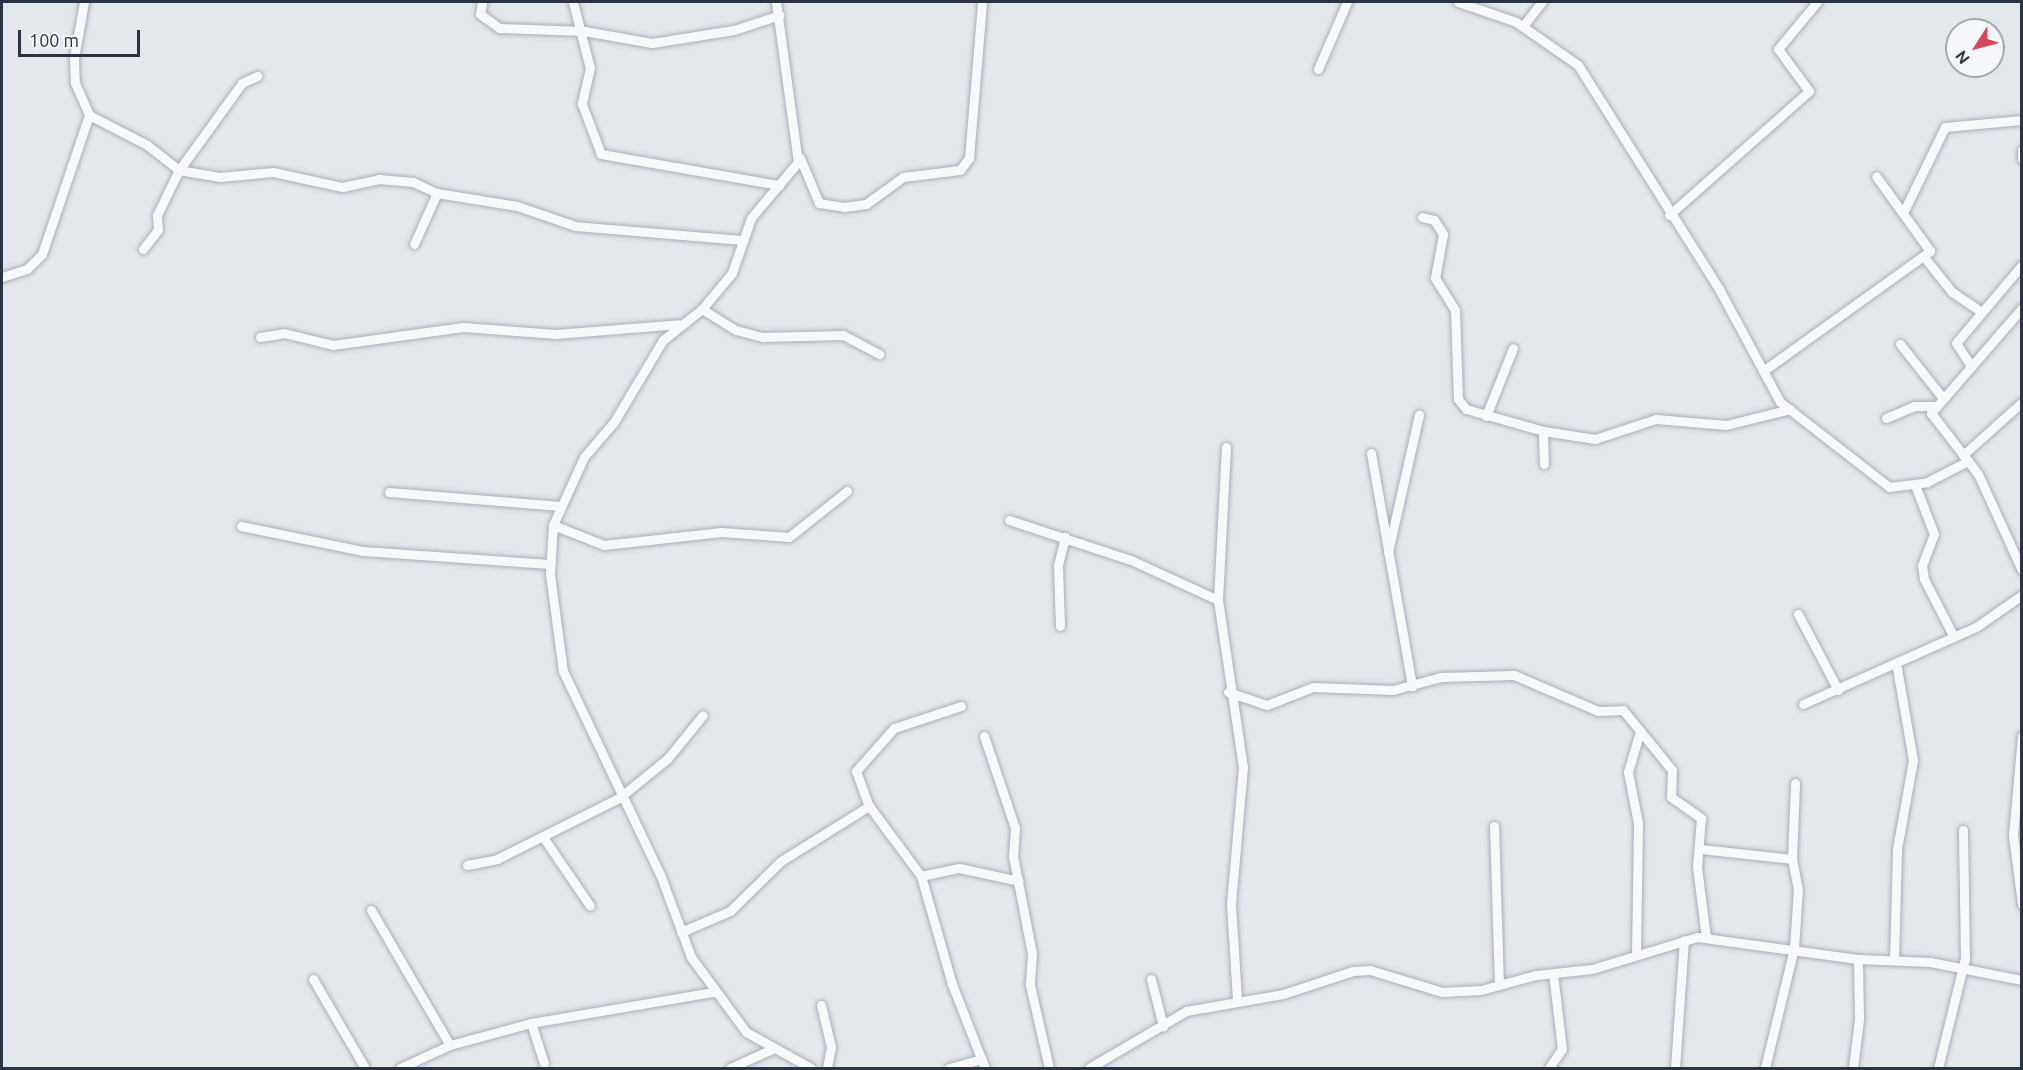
<!DOCTYPE html>
<style>
body{margin:0}
#map{position:relative;width:2023px;height:1070px;overflow:hidden;background:#e4e7ec;font-family:Ubuntu,sans-serif}
div>[style]{position:absolute}
.roads{filter:drop-shadow(0 0 2px #a9aeb7) drop-shadow(0 0 2px #a9aeb7)}
.street>*{height:9px;margin:-4.5px;padding:0 4.5px;transform-origin:4.5px;border-radius:4.5px;background:#f7f8fa}
span{translate:-50% -50%;white-space:nowrap;text-align:center;line-height:1.15;-webkit-text-stroke:6px #f4f6f9;paint-order:stroke}
.frame{position:absolute;inset:0;border:3px solid #2b3445;pointer-events:none}
.north{position:absolute;left:1945px;top:18px;width:60px;height:60px;box-sizing:border-box;background:#f4f6f9;border:2px solid #a4a8b1;border-radius:50%;rotate:234deg;font-size:16px;font-weight:700;line-height:24px;text-align:center;color:#2b3445}
.north::after{content:'';display:block;margin:auto;width:21px;height:27px;background:#d1495b;clip-path:polygon(50% 0,100% 100%,50% 72%,0 100%)}
.scale{position:absolute;left:18px;top:30px;width:122px;height:27px;box-sizing:border-box;border:3px solid #2b3445;border-top:0;padding-left:8px;font-size:18px;line-height:21px;white-space:nowrap;color:#2b3445;-webkit-text-stroke:4px #f4f6f9;paint-order:stroke}
</style>
<div id="map">
<div class="roads">
<div class="street">
<div style="left:84px;top:2px;width:57px;rotate:100.1deg"></div>
<div style="left:74px;top:58px;width:25px;rotate:88deg"></div>
<div style="left:75px;top:83px;width:35px;rotate:66deg"></div>
<div style="left:89px;top:115px;width:65px;rotate:27.3deg"></div>
<div style="left:147px;top:145px;width:41px;rotate:38deg"></div>
<div style="left:179px;top:170px;width:42px;rotate:9.7deg"></div>
<div style="left:220px;top:177px;width:53px;rotate:-5.4deg"></div>
<div style="left:273px;top:172px;width:71px;rotate:12.3deg"></div>
<div style="left:342px;top:187px;width:38px;rotate:-12deg"></div>
<div style="left:379px;top:179px;width:34px;rotate:5deg"></div>
<div style="left:413px;top:182px;width:26px;rotate:25deg"></div>
<div style="left:437px;top:193px;width:81px;rotate:9.2deg"></div>
<div style="left:517px;top:206px;width:61px;rotate:19deg"></div>
<div style="left:575px;top:226px;width:169px;rotate:4.8deg"></div>
<div style="left:482px;top:2px;width:12px;rotate:99deg"></div>
<div style="left:480px;top:14px;width:24px;rotate:36deg"></div>
<div style="left:499px;top:28px;width:85px;rotate:2deg"></div>
<div style="left:584px;top:31px;width:69px;rotate:10deg"></div>
<div style="left:652px;top:43px;width:83px;rotate:-9deg"></div>
<div style="left:734px;top:30px;width:48px;rotate:-18.1deg"></div>
<div style="left:573px;top:2px;width:68px;rotate:75.6deg"></div>
<div style="left:590px;top:68px;width:37px;rotate:103deg"></div>
<div style="left:582px;top:104px;width:53px;rotate:69.2deg"></div>
<div style="left:601px;top:154px;width:181px;rotate:9.9deg"></div>
<div style="left:776px;top:2px;width:162px;rotate:82.2deg"></div>
<div style="left:798px;top:162px;width:73px;rotate:130deg"></div>
<div style="left:751px;top:218px;width:58px;rotate:109.1deg"></div>
<div style="left:732px;top:273px;width:47px;rotate:129.8deg"></div>
<div style="left:702px;top:309px;width:50px;rotate:141.5deg"></div>
<div style="left:663px;top:340px;width:96px;rotate:120.9deg"></div>
<div style="left:614px;top:422px;width:46px;rotate:130.6deg"></div>
<div style="left:584px;top:457px;width:75px;rotate:114.5deg"></div>
<div style="left:553px;top:525px;width:49px;rotate:93.5deg"></div>
<div style="left:550px;top:574px;width:98px;rotate:82.4deg"></div>
<div style="left:563px;top:671px;width:225px;rotate:64.5deg"></div>
<div style="left:660px;top:874px;width:89px;rotate:69.5deg"></div>
<div style="left:691px;top:957px;width:93px;rotate:53.7deg"></div>
<div style="left:746px;top:1032px;width:74px;rotate:29deg"></div>
<div style="left:1458px;top:2px;width:61px;rotate:19deg"></div>
<div style="left:1516px;top:22px;width:75px;rotate:34.7deg"></div>
<div style="left:1578px;top:65px;width:265px;rotate:57.8deg"></div>
<div style="left:1719px;top:289px;width:128px;rotate:61.6deg"></div>
<div style="left:1780px;top:402px;width:138px;rotate:37.9deg"></div>
<div style="left:1889px;top:487px;width:38px;rotate:-7deg"></div>
<div style="left:1927px;top:482px;width:46px;rotate:-27.1deg"></div>
<div style="left:1523px;top:26px;width:31px;rotate:-52deg"></div>
<div style="left:1318px;top:69px;width:73px;rotate:-66.6deg"></div>
<div style="left:2022px;top:150px;width:9px;rotate:90deg"></div>
<div style="left:800px;top:158px;width:49px;rotate:67.1deg"></div>
<div style="left:819px;top:203px;width:25px;rotate:9deg"></div>
<div style="left:844px;top:207px;width:22px;rotate:-8deg"></div>
<div style="left:866px;top:204px;width:46px;rotate:-36.1deg"></div>
<div style="left:903px;top:177px;width:57px;rotate:-7deg"></div>
<div style="left:960px;top:170px;width:15px;rotate:-53deg"></div>
<div style="left:969px;top:158px;width:157px;rotate:-85.2deg"></div>
<div style="left:1903px;top:213px;width:96px;rotate:-64deg"></div>
<div style="left:1945px;top:127px;width:77px;rotate:-5.2deg"></div>
<div style="left:1669px;top:215px;width:187px;rotate:-41.5deg"></div>
<div style="left:1809px;top:91px;width:52px;rotate:-126.4deg"></div>
<div style="left:1778px;top:49px;width:61px;rotate:-50.3deg"></div>
<div style="left:1422px;top:217px;width:12px;rotate:14deg"></div>
<div style="left:1434px;top:220px;width:17px;rotate:57deg"></div>
<div style="left:1443px;top:234px;width:45px;rotate:100.3deg"></div>
<div style="left:1435px;top:278px;width:38px;rotate:58deg"></div>
<div style="left:1455px;top:310px;width:89px;rotate:88.1deg"></div>
<div style="left:1458px;top:399px;width:13px;rotate:51deg"></div>
<div style="left:1466px;top:409px;width:80px;rotate:15.9deg"></div>
<div style="left:414px;top:244px;width:56px;rotate:-65.7deg"></div>
<div style="left:143px;top:249px;width:24px;rotate:-52deg"></div>
<div style="left:158px;top:230px;width:15px;rotate:-94deg"></div>
<div style="left:157px;top:215px;width:50px;rotate:-63.9deg"></div>
<div style="left:179px;top:170px;width:107px;rotate:-54.1deg"></div>
<div style="left:242px;top:83px;width:17px;rotate:-25deg"></div>
<div style="left:1924px;top:257px;width:45px;rotate:51.3deg"></div>
<div style="left:1952px;top:292px;width:34px;rotate:34deg"></div>
<div style="left:2px;top:277px;width:26px;rotate:-18deg"></div>
<div style="left:27px;top:269px;width:21px;rotate:-45deg"></div>
<div style="left:42px;top:254px;width:147px;rotate:-71.3deg"></div>
<div style="left:2022px;top:308px;width:139px;rotate:130.9deg"></div>
<div style="left:1931px;top:413px;width:77px;rotate:52.4deg"></div>
<div style="left:1978px;top:474px;width:106px;rotate:65.4deg"></div>
<div style="left:702px;top:309px;width:40px;rotate:32deg"></div>
<div style="left:736px;top:330px;width:28px;rotate:15deg"></div>
<div style="left:763px;top:337px;width:80px;rotate:-1.4deg"></div>
<div style="left:843px;top:335px;width:41px;rotate:27.8deg"></div>
<div style="left:260px;top:337px;width:24px;rotate:-9deg"></div>
<div style="left:284px;top:333px;width:50px;rotate:13.8deg"></div>
<div style="left:333px;top:345px;width:131px;rotate:-7.9deg"></div>
<div style="left:463px;top:327px;width:93px;rotate:4.3deg"></div>
<div style="left:556px;top:334px;width:123px;rotate:-4.6deg"></div>
<div style="left:1900px;top:344px;width:68px;rotate:51.6deg"></div>
<div style="left:1971px;top:366px;width:27px;rotate:-123deg"></div>
<div style="left:1956px;top:343px;width:102px;rotate:-49.8deg"></div>
<div style="left:1763px;top:371px;width:206px;rotate:-35.7deg"></div>
<div style="left:1930px;top:251px;width:92px;rotate:-125.8deg"></div>
<div style="left:1486px;top:416px;width:73px;rotate:-68.3deg"></div>
<div style="left:1886px;top:418px;width:30px;rotate:-23deg"></div>
<div style="left:1914px;top:406px;width:20px"></div>
<div style="left:1226px;top:447px;width:153px;rotate:93deg"></div>
<div style="left:1218px;top:600px;width:169px;rotate:81.5deg"></div>
<div style="left:1243px;top:767px;width:138px;rotate:95deg"></div>
<div style="left:1231px;top:904px;width:96px;rotate:86.4deg"></div>
<div style="left:1371px;top:453px;width:237px;rotate:80deg"></div>
<div style="left:1963px;top:455px;width:79px;rotate:-41.9deg"></div>
<div style="left:1544px;top:464px;width:33px;rotate:-92deg"></div>
<div style="left:1543px;top:431px;width:53px;rotate:8.7deg"></div>
<div style="left:1595px;top:439px;width:64px;rotate:-18.2deg"></div>
<div style="left:1656px;top:419px;width:70px;rotate:4.9deg"></div>
<div style="left:1726px;top:425px;width:66px;rotate:-14deg"></div>
<div style="left:1915px;top:485px;width:53px;rotate:68.8deg"></div>
<div style="left:1934px;top:534px;width:33px;rotate:111deg"></div>
<div style="left:1922px;top:565px;width:14px;rotate:82deg"></div>
<div style="left:1924px;top:579px;width:65px;rotate:62.7deg"></div>
<div style="left:389px;top:492px;width:172px;rotate:4.7deg"></div>
<div style="left:1009px;top:520px;width:128px;rotate:18.2deg"></div>
<div style="left:1131px;top:560px;width:96px;rotate:24.7deg"></div>
<div style="left:553px;top:525px;width:55px;rotate:21.4deg"></div>
<div style="left:604px;top:545px;width:118px;rotate:-6.3deg"></div>
<div style="left:721px;top:532px;width:68px;rotate:4.2deg"></div>
<div style="left:789px;top:537px;width:74px;rotate:-38.4deg"></div>
<div style="left:241px;top:526px;width:125px;rotate:11.6deg"></div>
<div style="left:363px;top:551px;width:187px;rotate:4deg"></div>
<div style="left:1388px;top:552px;width:141px;rotate:-77.3deg"></div>
<div style="left:1798px;top:614px;width:86px;rotate:62.2deg"></div>
<div style="left:1060px;top:626px;width:61px;rotate:-91.9deg"></div>
<div style="left:1058px;top:565px;width:29px;rotate:-76deg"></div>
<div style="left:1228px;top:692px;width:41px;rotate:18.4deg"></div>
<div style="left:1267px;top:705px;width:49px;rotate:-21.4deg"></div>
<div style="left:1313px;top:687px;width:80px;rotate:2.1deg"></div>
<div style="left:1393px;top:690px;width:50px;rotate:-15.2deg"></div>
<div style="left:1441px;top:677px;width:73px;rotate:-1.6deg"></div>
<div style="left:1514px;top:675px;width:91px;rotate:23.2deg"></div>
<div style="left:1598px;top:711px;width:25px;rotate:-2deg"></div>
<div style="left:1623px;top:710px;width:77px;rotate:50.8deg"></div>
<div style="left:1672px;top:770px;width:27px;rotate:92deg"></div>
<div style="left:1671px;top:797px;width:37px;rotate:35deg"></div>
<div style="left:1701px;top:818px;width:49px;rotate:94.7deg"></div>
<div style="left:1697px;top:867px;width:71px;rotate:82.7deg"></div>
<div style="left:1803px;top:704px;width:189px;rotate:-24deg"></div>
<div style="left:1976px;top:627px;width:56px;rotate:-34.8deg"></div>
<div style="left:961px;top:706px;width:71px;rotate:161.8deg"></div>
<div style="left:894px;top:728px;width:57px;rotate:131.5deg"></div>
<div style="left:856px;top:771px;width:37px;rotate:70deg"></div>
<div style="left:869px;top:806px;width:87px;rotate:53.4deg"></div>
<div style="left:921px;top:876px;width:112px;rotate:74deg"></div>
<div style="left:952px;top:984px;width:90px;rotate:68.6deg"></div>
<div style="left:984px;top:736px;width:97px;rotate:71.4deg"></div>
<div style="left:1015px;top:828px;width:28px;rotate:94deg"></div>
<div style="left:1013px;top:856px;width:100px;rotate:79deg"></div>
<div style="left:1032px;top:954px;width:31px;rotate:94deg"></div>
<div style="left:1030px;top:985px;width:85px;rotate:77.1deg"></div>
<div style="left:2022px;top:736px;width:99px;rotate:95.2deg"></div>
<div style="left:2013px;top:835px;width:70px;rotate:82.6deg"></div>
<div style="left:1494px;top:826px;width:159px;rotate:88.2deg"></div>
<div style="left:543px;top:837px;width:83px;rotate:55.7deg"></div>
<div style="left:1701px;top:849px;width:92px;rotate:6.3deg"></div>
<div style="left:1792px;top:859px;width:31px;rotate:79deg"></div>
<div style="left:1798px;top:889px;width:59px;rotate:93.9deg"></div>
<div style="left:1794px;top:948px;width:123px;rotate:103.6deg"></div>
<div style="left:1792px;top:859px;width:76px;rotate:-87.7deg"></div>
<div style="left:467px;top:865px;width:31px;rotate:-11deg"></div>
<div style="left:497px;top:859px;width:136px;rotate:-26.6deg"></div>
<div style="left:619px;top:798px;width:63px;rotate:-39.2deg"></div>
<div style="left:668px;top:758px;width:55px;rotate:-50.9deg"></div>
<div style="left:921px;top:876px;width:39px;rotate:-12deg"></div>
<div style="left:959px;top:868px;width:61px;rotate:12.2deg"></div>
<div style="left:371px;top:910px;width:156px;rotate:59.7deg"></div>
<div style="left:681px;top:932px;width:53px;rotate:-23.2deg"></div>
<div style="left:730px;top:911px;width:71px;rotate:-44.4deg"></div>
<div style="left:781px;top:861px;width:104px;rotate:-32deg"></div>
<div style="left:1636px;top:955px;width:132px;rotate:-89.1deg"></div>
<div style="left:1638px;top:823px;width:52px;rotate:-101.1deg"></div>
<div style="left:1628px;top:772px;width:43px;rotate:-73.7deg"></div>
<div style="left:1894px;top:959px;width:110px;rotate:-88.4deg"></div>
<div style="left:1897px;top:849px;width:90px;rotate:-79.8deg"></div>
<div style="left:1913px;top:760px;width:98px;rotate:-99.9deg"></div>
<div style="left:313px;top:979px;width:103px;rotate:59.7deg"></div>
<div style="left:1151px;top:979px;width:49px;rotate:75.7deg"></div>
<div style="left:821px;top:1005px;width:43px;rotate:76.6deg"></div>
<div style="left:831px;top:1047px;width:21px;rotate:101deg"></div>
<div style="left:531px;top:1023px;width:42px;rotate:72deg"></div>
<div style="left:400px;top:1068px;width:55px;rotate:-24.7deg"></div>
<div style="left:450px;top:1045px;width:84px;rotate:-15.2deg"></div>
<div style="left:531px;top:1023px;width:185px;rotate:-9.7deg"></div>
<div style="left:730px;top:1068px;width:46px;rotate:-24.3deg"></div>
<div style="left:949px;top:1068px;width:34px;rotate:-15deg"></div>
<div style="left:1089px;top:1068px;width:113px;rotate:-30.4deg"></div>
<div style="left:1186px;top:1011px;width:98px;rotate:-9.9deg"></div>
<div style="left:1283px;top:994px;width:74px;rotate:-18.2deg"></div>
<div style="left:1353px;top:971px;width:17px;rotate:-3deg"></div>
<div style="left:1370px;top:970px;width:75px;rotate:17deg"></div>
<div style="left:1442px;top:992px;width:39px;rotate:-3deg"></div>
<div style="left:1481px;top:990px;width:57px;rotate:-15.3deg"></div>
<div style="left:1536px;top:975px;width:56px;rotate:-6.1deg"></div>
<div style="left:1592px;top:969px;width:110px;rotate:-16.9deg"></div>
<div style="left:1697px;top:937px;width:162px;rotate:7.8deg"></div>
<div style="left:1858px;top:959px;width:72px;rotate:2.4deg"></div>
<div style="left:1930px;top:962px;width:94px;rotate:11.1deg"></div>
<div style="left:1549px;top:1068px;width:23px;rotate:-56deg"></div>
<div style="left:1562px;top:1049px;width:76px;rotate:-96.8deg"></div>
<div style="left:1675px;top:1068px;width:128px;rotate:-86deg"></div>
<div style="left:1853px;top:1068px;width:49px;rotate:-83deg"></div>
<div style="left:1859px;top:1019px;width:60px;rotate:-91deg"></div>
<div style="left:1938px;top:1068px;width:113px;rotate:-76.2deg"></div>
<div style="left:1965px;top:958px;width:128px;rotate:-90.9deg"></div>
</div>
</div>
<div class="frame"></div>
<div class="north">N</div>
<div class="scale">100 m</div>
</div>
